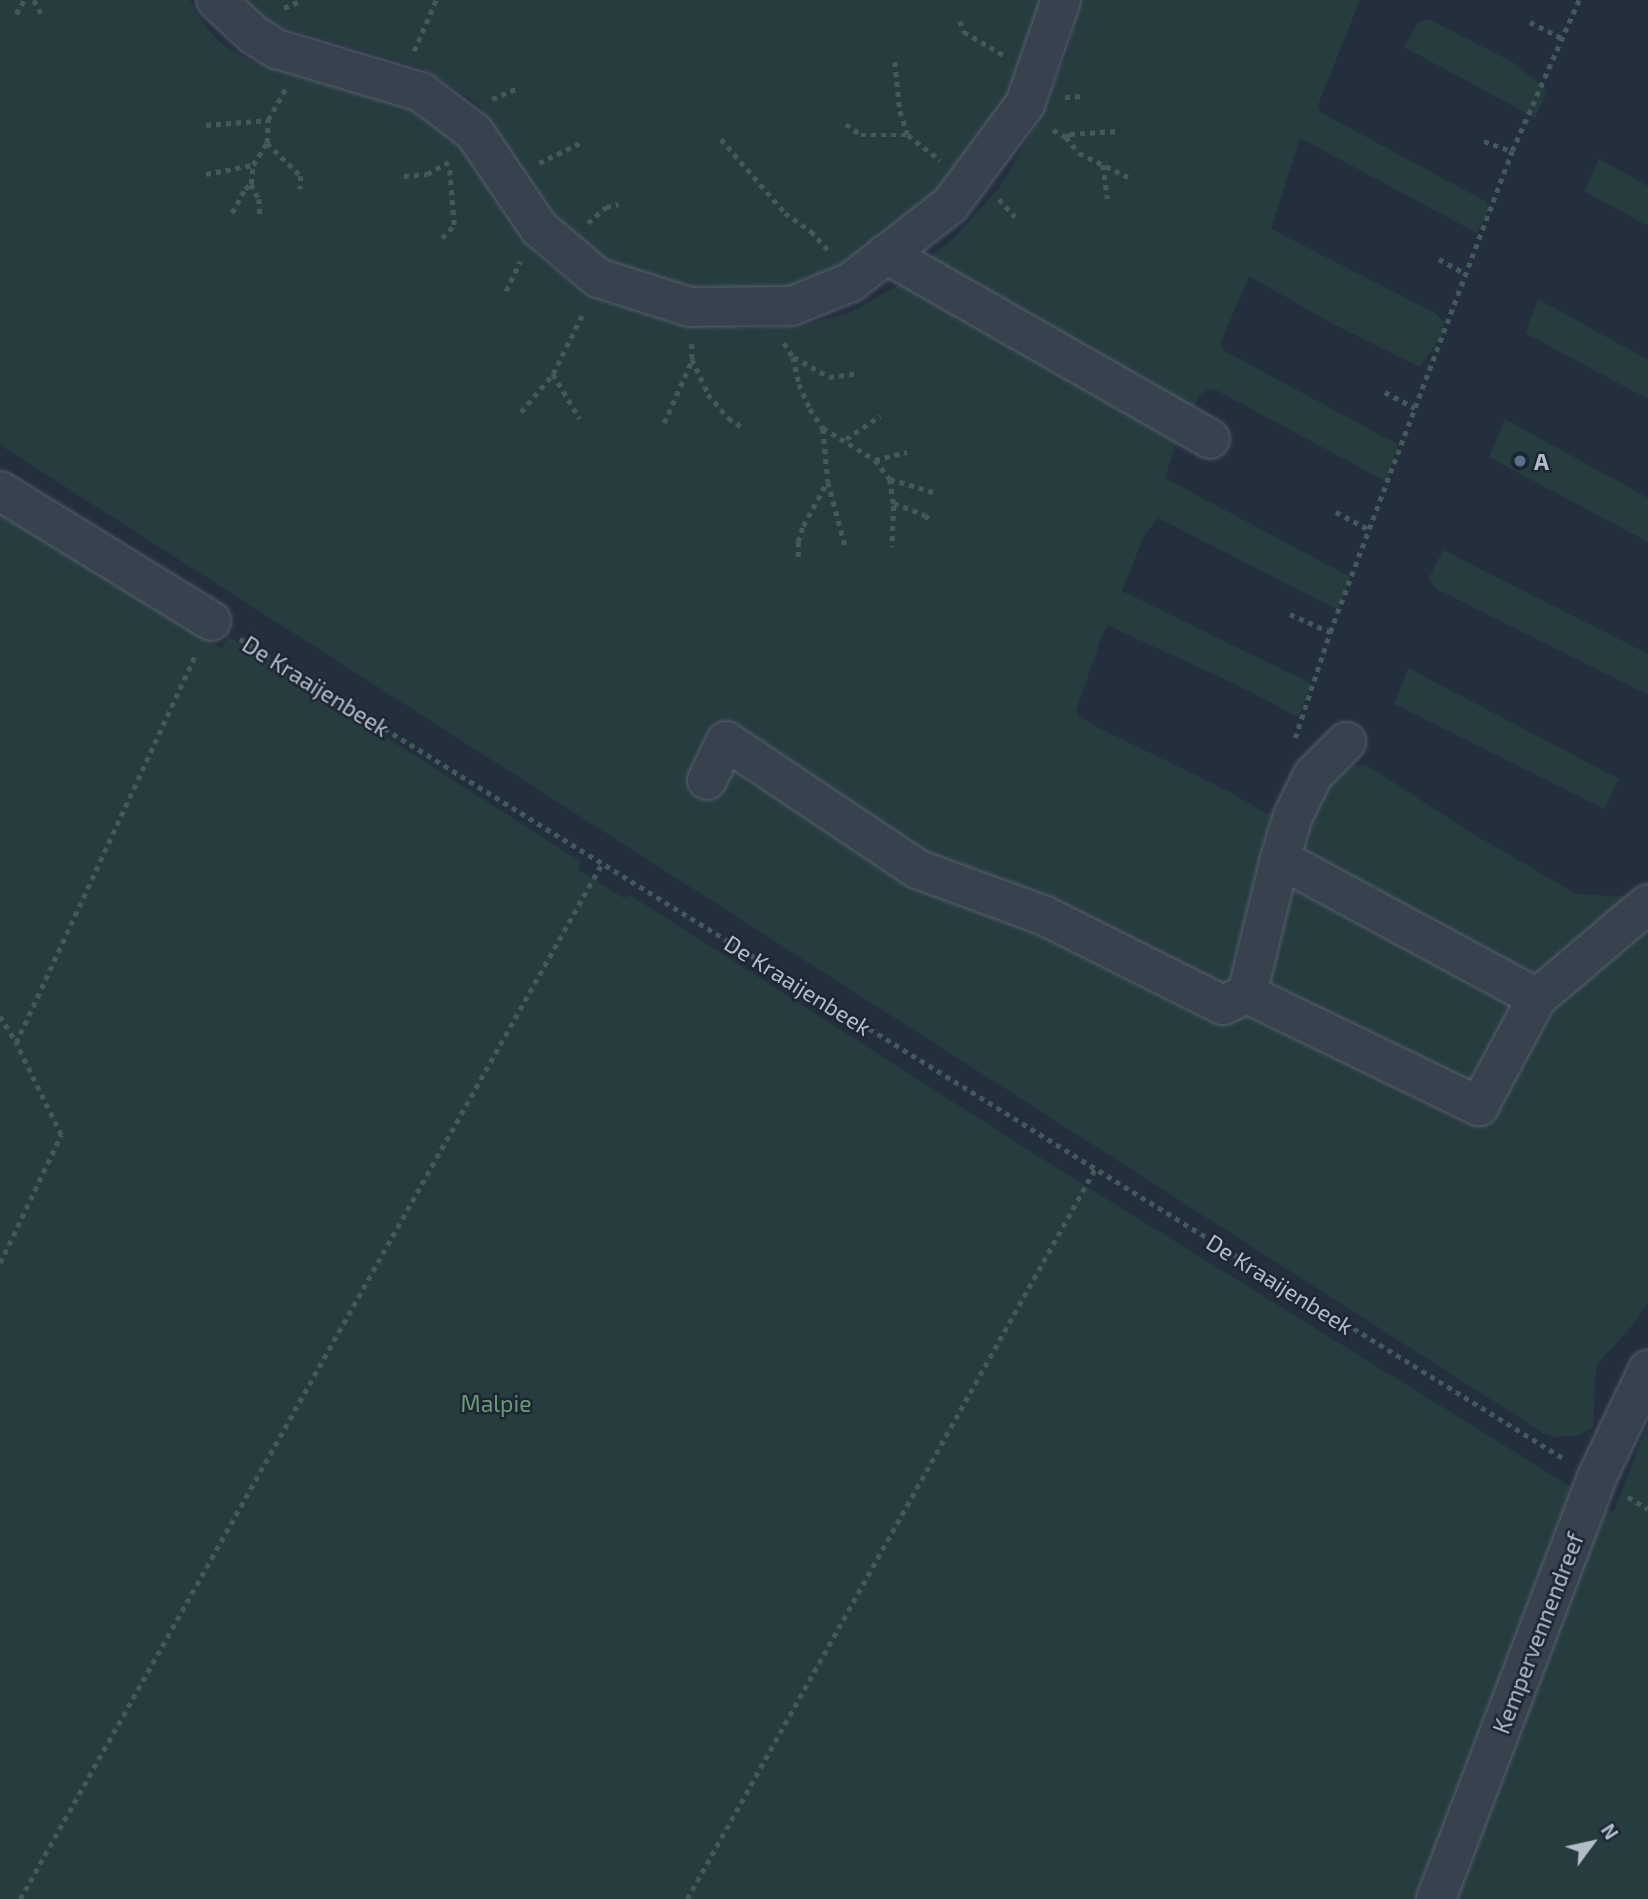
<!DOCTYPE html>
<style>
body{margin:0}
#map{position:relative;width:1648px;height:1899px;overflow:hidden;background:#242f3e;font-family:"Exo 2",sans-serif}
div>[style]{position:absolute}
.green>*{inset:0;background:#263c3f}
.path>*{height:4.5px;margin-top:-2.25px;transform-origin:0;background:repeating-linear-gradient(90deg,#44595c 0 5px,transparent 0 10px)}
.roads{filter:drop-shadow(0 0 2px #565f6c) drop-shadow(0 0 2px #565f6c)}
.minor>*{height:38px;margin:-19px;padding:0 19px;transform-origin:19px;border-radius:19px;background:#38414e}
.dots>*{width:19px;height:19px;translate:-50% -50%;box-sizing:border-box;border:4px solid #1d2633;border-radius:50%}
span{translate:-50% -50%;white-space:nowrap;text-align:center;line-height:1.15;-webkit-text-stroke:5px #1d2633;paint-order:stroke}
.poi-label{font-size:23px;color:#b4bcc9;font-weight:700}
.left{translate:0 -50%;text-align:left}
.street-label{font-size:23px;color:#b4bcc9}
.park-label{font-size:23px;color:#6b9a76}
.north{position:absolute;left:1557px;top:1808px;width:70px;height:70px;-webkit-text-stroke:5px #1d2633;paint-order:stroke;rotate:57deg;font-size:19px;font-weight:700;line-height:28px;text-align:center;color:#b4bcc9}
.north::after{content:'';display:block;margin:auto;width:24px;height:32px;background:#b4bcc9;clip-path:polygon(50% 0,100% 100%,50% 72%,0 100%)}
</style>
<div id="map">
<div class="green">
<div style="clip-path:polygon(0 0,190px 0,200px 19px,219px 42px,246px 59px,419px 111px,472px 155px,536px 253px,569px 281px,611px 303px,683px 322px,749px 329px,801px 326px,851px 312px,895px 287px,955px 237px,1000px 187px,1035px 126px,1067px 55px,1079px 0,1360px 0,1318px 105px,1320px 112px,1485px 201px,1489px 207px,1477px 233px,1300px 138px,1271px 229px,1435px 313px,1444px 322px,1443px 334px,1420px 367px,1335px 325px,1249px 276px,1221px 342px,1223px 350px,1397px 444px,1387px 482px,1216px 390px,1208px 389px,1198px 398px,1180px 432px,1165px 478px,1350px 577px,1338px 610px,1158px 518px,1144px 536px,1122px 591px,1312px 684px,1298px 717px,1237px 685px,1109px 626px,1104px 630px,1076px 711px,1078px 716px,1097px 727px,1228px 791px,1267px 814px,1306px 794px,1340px 768px,1365px 764px,1473px 834px,1577px 894px,1648px 898px,1648px 1302px,1634px 1323px,1596px 1366px,1593px 1427px,1576px 1436px,1553px 1437px,1543px 1433px,0 445px)"></div>
<div style="clip-path:polygon(239px 0,1041px 0,999px 120px,934px 210px,848px 271px,752px 296px,711px 295px,609px 264px,557px 221px,478px 104px,424px 69px,272px 24px)"></div>
<div style="clip-path:polygon(1429px 19px,1514px 63px,1547px 90px,1535px 118px,1404px 47px,1419px 22px)"></div>
<div style="clip-path:polygon(1599px 159px,1648px 186px,1648px 226px,1584px 191px)"></div>
<div style="clip-path:polygon(1538px 299px,1648px 360px,1648px 399px,1525px 333px)"></div>
<div style="clip-path:polygon(1505px 419px,1648px 498px,1648px 542px,1489px 457px)"></div>
<div style="clip-path:polygon(0 485px,182px 623px,222px 648px,228px 636px,581px 862px,578px 870px,624px 898px,630px 895px,1039px 1157px,1613px 1513px,1648px 1423px,1648px 1899px,0 1899px)"></div>
<div style="clip-path:polygon(1443px 550px,1648px 654px,1648px 695px,1435px 588px,1429px 578px)"></div>
<div style="clip-path:polygon(1408px 668px,1619px 779px,1604px 809px,1394px 704px)"></div>
</div>
<div class="path">
<div style="left:34px;top:0;width:19px;rotate:62deg"></div>
<div style="left:284px;top:8px;width:20px;rotate:-24deg"></div>
<div style="left:16px;top:14px;width:16px;rotate:-60deg"></div>
<div style="left:960px;top:21px;width:12px;rotate:70deg"></div>
<div style="left:964px;top:32px;width:48px;rotate:30.3deg"></div>
<div style="left:1530px;top:22px;width:36px;rotate:27deg"></div>
<div style="left:414px;top:51px;width:56px;rotate:-66.7deg"></div>
<div style="left:895px;top:62px;width:49px;rotate:84.2deg"></div>
<div style="left:900px;top:111px;width:25px;rotate:72deg"></div>
<div style="left:908px;top:135px;width:41px;rotate:38deg"></div>
<div style="left:1065px;top:97px;width:20px;rotate:-3deg"></div>
<div style="left:492px;top:99px;width:30px;rotate:-23deg"></div>
<div style="left:846px;top:124px;width:19px;rotate:36deg"></div>
<div style="left:861px;top:135px;width:47px"></div>
<div style="left:206px;top:125px;width:62px;rotate:-4.6deg"></div>
<div style="left:1053px;top:130px;width:15px;rotate:28deg"></div>
<div style="left:1066px;top:137px;width:21px;rotate:51deg"></div>
<div style="left:1079px;top:153px;width:55px;rotate:26.1deg"></div>
<div style="left:1066px;top:137px;width:5px;rotate:-37deg"></div>
<div style="left:1070px;top:134px;width:48px;rotate:-3.6deg"></div>
<div style="left:721px;top:139px;width:98px;rotate:49.1deg"></div>
<div style="left:785px;top:213px;width:32px;rotate:35deg"></div>
<div style="left:811px;top:231px;width:27px;rotate:48deg"></div>
<div style="left:1484px;top:141px;width:30px;rotate:20deg"></div>
<div style="left:267px;top:143px;width:47px;rotate:44.1deg"></div>
<div style="left:301px;top:176px;width:13px;rotate:94deg"></div>
<div style="left:539px;top:163px;width:48px;rotate:-26deg"></div>
<div style="left:1103px;top:165px;width:34px;rotate:82deg"></div>
<div style="left:206px;top:174px;width:48px;rotate:-10.8deg"></div>
<div style="left:404px;top:176px;width:23px;rotate:-5deg"></div>
<div style="left:427px;top:174px;width:25px;rotate:-29deg"></div>
<div style="left:251px;top:184px;width:17px;rotate:62deg"></div>
<div style="left:259px;top:199px;width:15px;rotate:86deg"></div>
<div style="left:999px;top:199px;width:24px;rotate:48deg"></div>
<div style="left:232px;top:213px;width:27px;rotate:-62deg"></div>
<div style="left:245px;top:189px;width:8px;rotate:-40deg"></div>
<div style="left:251px;top:184px;width:19px;rotate:-84deg"></div>
<div style="left:253px;top:165px;width:26px;rotate:-58deg"></div>
<div style="left:267px;top:143px;width:23px;rotate:-88deg"></div>
<div style="left:268px;top:120px;width:35px;rotate:-61deg"></div>
<div style="left:588px;top:223px;width:24px;rotate:-42deg"></div>
<div style="left:606px;top:207px;width:13px;rotate:-13deg"></div>
<div style="left:442px;top:238px;width:18px;rotate:-47deg"></div>
<div style="left:454px;top:225px;width:59px;rotate:-94.8deg"></div>
<div style="left:1439px;top:259px;width:31px;rotate:29deg"></div>
<div style="left:506px;top:291px;width:33px;rotate:-65deg"></div>
<div style="left:784px;top:343px;width:17px;rotate:57deg"></div>
<div style="left:793px;top:357px;width:28px;rotate:77deg"></div>
<div style="left:799px;top:384px;width:27px;rotate:66deg"></div>
<div style="left:810px;top:409px;width:23px;rotate:56deg"></div>
<div style="left:823px;top:428px;width:61px;rotate:31.6deg"></div>
<div style="left:875px;top:460px;width:24px;rotate:52deg"></div>
<div style="left:890px;top:479px;width:27px;rotate:82deg"></div>
<div style="left:894px;top:506px;width:41px;rotate:92.8deg"></div>
<div style="left:692px;top:344px;width:15px;rotate:90deg"></div>
<div style="left:692px;top:359px;width:38px;rotate:65deg"></div>
<div style="left:708px;top:394px;width:31px;rotate:50deg"></div>
<div style="left:728px;top:418px;width:20px;rotate:33deg"></div>
<div style="left:794px;top:357px;width:40px;rotate:29.7deg"></div>
<div style="left:829px;top:377px;width:26px;rotate:-7deg"></div>
<div style="left:553px;top:374px;width:52px;rotate:59deg"></div>
<div style="left:1385px;top:392px;width:34px;rotate:28deg"></div>
<div style="left:521px;top:412px;width:50px;rotate:-49.9deg"></div>
<div style="left:553px;top:374px;width:68px;rotate:-63.8deg"></div>
<div style="left:664px;top:423px;width:69px;rotate:-66deg"></div>
<div style="left:823px;top:429px;width:53px;rotate:84.6deg"></div>
<div style="left:828px;top:482px;width:65px;rotate:74.9deg"></div>
<div style="left:846px;top:439px;width:41px;rotate:-34.1deg"></div>
<div style="left:875px;top:460px;width:33px;rotate:-14deg"></div>
<div style="left:890px;top:479px;width:48px;rotate:16.9deg"></div>
<div style="left:894px;top:503px;width:33px;rotate:21deg"></div>
<div style="left:925px;top:515px;width:9px;rotate:49deg"></div>
<div style="left:1336px;top:512px;width:38px;rotate:28deg"></div>
<div style="left:798px;top:557px;width:15px;rotate:-90deg"></div>
<div style="left:798px;top:542px;width:17px;rotate:-73deg"></div>
<div style="left:803px;top:526px;width:50px;rotate:-61.4deg"></div>
<div style="left:1290px;top:614px;width:44px;rotate:24.2deg"></div>
<div style="left:240px;top:639px;width:1560px;rotate:31.76deg"></div>
<div style="left:1295px;top:738px;width:112px;rotate:-71.7deg"></div>
<div style="left:1330px;top:632px;width:514px;rotate:-69.27deg"></div>
<div style="left:1512px;top:151px;width:165px;rotate:-66.1deg"></div>
<div style="left:0;top:1016px;width:31px;rotate:58deg"></div>
<div style="left:0;top:1263px;width:142px;rotate:-64.5deg"></div>
<div style="left:61px;top:1135px;width:102px;rotate:-116.1deg"></div>
<div style="left:16px;top:1043px;width:427px;rotate:-65.2deg"></div>
<div style="left:1628px;top:1497px;width:23px;rotate:31deg"></div>
<div style="left:20px;top:1899px;width:1188px;rotate:-60.67deg"></div>
<div style="left:687px;top:1899px;width:836px;rotate:-60.8deg"></div>
</div>
<div class="roads">
<div class="minor">
<div style="left:216px;top:0;width:53px;rotate:42.7deg"></div>
<div style="left:255px;top:36px;width:26px;rotate:31deg"></div>
<div style="left:277px;top:49px;width:150px;rotate:16.6deg"></div>
<div style="left:421px;top:92px;width:66px;rotate:37deg"></div>
<div style="left:474px;top:132px;width:116px;rotate:55.9deg"></div>
<div style="left:539px;top:228px;width:77px;rotate:40.3deg"></div>
<div style="left:598px;top:278px;width:96px;rotate:17.5deg"></div>
<div style="left:690px;top:307px;width:102px;rotate:-0.6deg"></div>
<div style="left:792px;top:306px;width:64px;rotate:-22.1deg"></div>
<div style="left:851px;top:282px;width:125px;rotate:-37.9deg"></div>
<div style="left:950px;top:205px;width:126px;rotate:-53.4deg"></div>
<div style="left:1025px;top:104px;width:110px;rotate:-70.9deg"></div>
<div style="left:886px;top:254px;width:373px;rotate:29.7deg"></div>
<div style="left:0;top:491px;width:248px;rotate:31.6deg"></div>
<div style="left:707px;top:780px;width:43px;rotate:-64deg"></div>
<div style="left:726px;top:741px;width:230px;rotate:33.8deg"></div>
<div style="left:917px;top:869px;width:134px;rotate:20.1deg"></div>
<div style="left:1043px;top:915px;width:201px;rotate:26.6deg"></div>
<div style="left:1223px;top:1005px;width:26px;rotate:-25deg"></div>
<div style="left:1247px;top:994px;width:258px;rotate:25.8deg"></div>
<div style="left:1479px;top:1106px;width:123px;rotate:-61.8deg"></div>
<div style="left:1537px;top:998px;width:145px;rotate:-40.3deg"></div>
<div style="left:1280px;top:859px;width:45px;rotate:-73.2deg"></div>
<div style="left:1293px;top:816px;width:46px;rotate:-64deg"></div>
<div style="left:1313px;top:775px;width:47px;rotate:-45deg"></div>
<div style="left:1247px;top:994px;width:139px;rotate:-76.3deg"></div>
<div style="left:1280px;top:859px;width:292px;rotate:28.4deg"></div>
<div style="left:1436px;top:1899px;width:449px;rotate:-69.1deg"></div>
<div style="left:1596px;top:1479px;width:121px;rotate:-64.5deg"></div>
</div>
</div>
<div class="dots">
<div style="left:1520px;top:461px;background:#5c6f8a"></div>
</div>
<div class="poi-label">
<span class="left" style="left:1534px;top:461px">A</span>
</div>
<div class="street-label">
<span style="left:316px;top:686px;rotate:32deg">De Kraaijenbeek</span>
<span style="left:798px;top:985px;rotate:32deg">De Kraaijenbeek</span>
<span style="left:1280px;top:1284px;rotate:32deg">De Kraaijenbeek</span>
<span style="left:1538px;top:1633px;rotate:-69deg">Kempervennendreef</span>
</div>
<div class="park-label">
<span style="left:496px;top:1403px">Malpie</span>
</div>
<div class="north">N</div>
</div>
